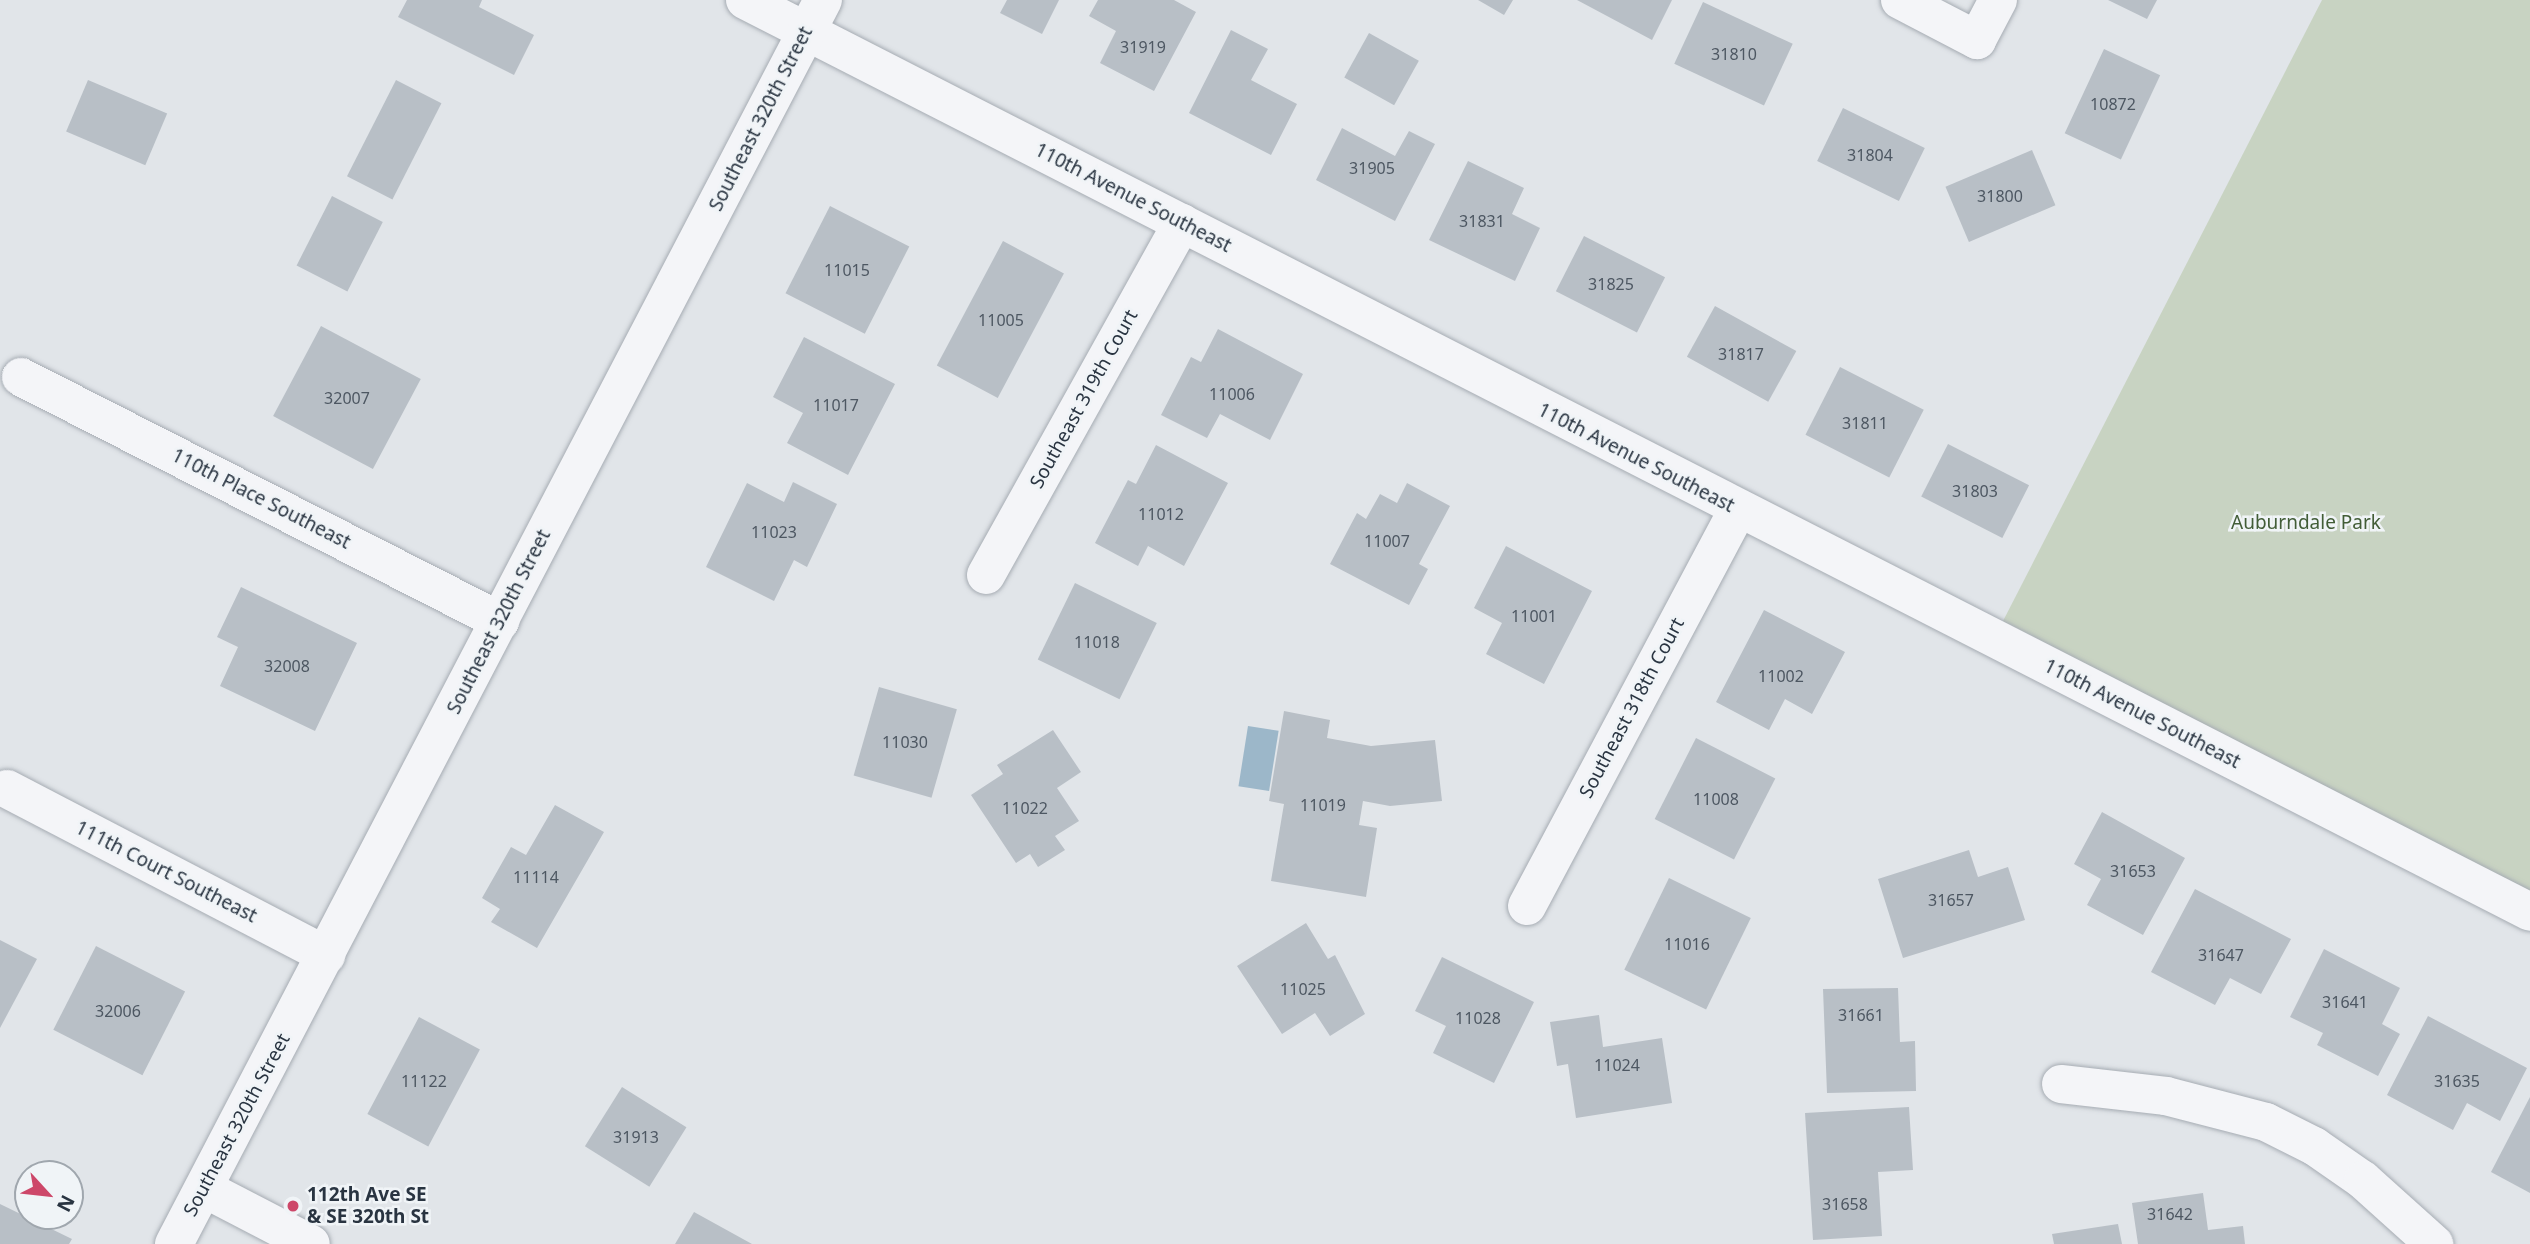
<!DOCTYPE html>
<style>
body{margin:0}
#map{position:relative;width:2530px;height:1244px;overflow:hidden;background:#e1e5e9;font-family:"Noto Sans",sans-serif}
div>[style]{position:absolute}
.green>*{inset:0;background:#c8d3c2}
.water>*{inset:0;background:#9cb7c9;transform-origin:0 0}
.building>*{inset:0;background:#b8bfc6;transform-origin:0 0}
.roads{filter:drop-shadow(0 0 2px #a6acb3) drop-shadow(0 0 2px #a6acb3)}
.minor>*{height:38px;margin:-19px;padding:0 19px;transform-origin:19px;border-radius:19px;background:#f4f5f8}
.tertiary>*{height:38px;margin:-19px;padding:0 19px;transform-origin:19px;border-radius:19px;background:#f4f5f8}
.dots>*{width:19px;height:19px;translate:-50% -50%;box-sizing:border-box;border:4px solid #f0f4f7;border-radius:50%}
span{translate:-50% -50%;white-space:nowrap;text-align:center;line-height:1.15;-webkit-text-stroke:5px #f0f4f7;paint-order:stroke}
.number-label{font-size:16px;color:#4d5762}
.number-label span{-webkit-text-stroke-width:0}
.street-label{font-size:19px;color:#293441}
.park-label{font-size:19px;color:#425d37}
.poi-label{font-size:19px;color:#293441;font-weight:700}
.left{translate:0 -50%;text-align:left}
.north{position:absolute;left:14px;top:1160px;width:70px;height:70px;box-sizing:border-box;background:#f0f4f7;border:2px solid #a0a7ae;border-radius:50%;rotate:117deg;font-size:19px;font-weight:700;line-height:28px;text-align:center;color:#293441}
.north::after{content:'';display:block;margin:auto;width:24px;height:32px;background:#cd4769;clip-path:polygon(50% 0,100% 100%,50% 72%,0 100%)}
</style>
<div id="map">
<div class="green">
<div style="clip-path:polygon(2322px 0,2530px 0,2530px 892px,2003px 621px)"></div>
</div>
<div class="water">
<div style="left:1248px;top:726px;width:31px;height:61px;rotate:9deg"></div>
</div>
<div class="building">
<div style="clip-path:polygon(407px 0,482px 0,479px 7px,534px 35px,514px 75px,398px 17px)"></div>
<div style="clip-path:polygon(1007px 0,1059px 0,1042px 34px,1000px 13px)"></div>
<div style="clip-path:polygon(1098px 0,1174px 0,1196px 12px,1154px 91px,1100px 63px,1116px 31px,1089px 16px)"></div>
<div style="clip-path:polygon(1478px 0,1513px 0,1504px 15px)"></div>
<div style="clip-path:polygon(1577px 0,1672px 0,1652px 40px)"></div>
<div style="clip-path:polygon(2108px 0,2157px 0,2147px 19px)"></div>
<div style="left:1703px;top:2px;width:99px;height:68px;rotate:25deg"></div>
<div style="clip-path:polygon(1231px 30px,1268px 49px,1251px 80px,1297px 104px,1271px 155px,1189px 113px)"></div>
<div style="left:1369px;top:33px;width:57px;height:51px;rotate:29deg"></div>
<div style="left:2104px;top:49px;width:62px;height:93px;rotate:25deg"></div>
<div style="left:88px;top:80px;width:86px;height:56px;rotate:23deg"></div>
<div style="left:396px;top:80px;width:51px;height:108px;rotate:27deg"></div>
<div style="left:1843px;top:108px;width:91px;height:59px;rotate:26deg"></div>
<div style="clip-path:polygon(1342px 128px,1395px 156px,1409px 131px,1435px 144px,1395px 221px,1316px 180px)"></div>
<div style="left:2032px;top:150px;width:60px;height:94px;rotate:67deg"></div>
<div style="clip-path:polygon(1468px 161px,1524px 188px,1512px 214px,1540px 228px,1515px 281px,1429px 240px)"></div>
<div style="left:332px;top:196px;width:57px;height:78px;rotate:27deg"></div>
<div style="left:830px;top:206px;width:89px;height:98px;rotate:27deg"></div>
<div style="left:1584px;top:236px;width:91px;height:62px;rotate:27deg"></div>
<div style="left:1003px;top:241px;width:69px;height:141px;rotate:28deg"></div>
<div style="left:1715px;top:306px;width:93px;height:58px;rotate:29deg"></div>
<div style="left:321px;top:326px;width:113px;height:102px;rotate:28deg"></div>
<div style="clip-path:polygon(1218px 329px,1303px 374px,1270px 440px,1220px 414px,1207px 438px,1161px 415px,1191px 357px,1201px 362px)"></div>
<div style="clip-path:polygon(804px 337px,895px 384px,848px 475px,787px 443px,803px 413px,773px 397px)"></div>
<div style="left:1840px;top:367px;width:94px;height:76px;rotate:27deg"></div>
<div style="left:1948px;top:444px;width:91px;height:59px;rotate:27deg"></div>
<div style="clip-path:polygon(1156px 445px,1228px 483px,1184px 566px,1148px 546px,1138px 566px,1095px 543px,1128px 480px,1136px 484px)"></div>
<div style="clip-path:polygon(793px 482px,837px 504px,807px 567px,794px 560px,774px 601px,706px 567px,747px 483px,784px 502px)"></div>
<div style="clip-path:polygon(1407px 483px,1450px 506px,1419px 564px,1428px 569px,1409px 605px,1330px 564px,1357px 513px,1366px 519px,1380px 494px,1397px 503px)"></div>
<div style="clip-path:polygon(1506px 546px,1592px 591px,1544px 684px,1486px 654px,1502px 623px,1474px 608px)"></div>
<div style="left:1075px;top:583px;width:91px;height:85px;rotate:26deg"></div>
<div style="clip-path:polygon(241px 587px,357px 643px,315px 731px,220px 686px,238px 647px,217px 637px)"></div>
<div style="clip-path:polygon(1764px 610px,1845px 652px,1812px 714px,1785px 699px,1769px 730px,1716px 702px)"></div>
<div style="left:879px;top:687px;width:81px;height:92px;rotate:16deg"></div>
<div style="clip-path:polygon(1284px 711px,1330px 720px,1327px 738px,1371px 746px,1435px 740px,1442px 801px,1390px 806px,1363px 801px,1359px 825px,1377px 828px,1366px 897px,1271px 881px,1284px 804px,1269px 801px)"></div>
<div style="clip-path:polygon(1053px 730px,1081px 772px,1057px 788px,1079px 821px,1055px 836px,1065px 850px,1038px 867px,1030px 854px,1016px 863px,971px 795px,1003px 774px,997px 765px)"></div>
<div style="left:1696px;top:738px;width:89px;height:91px;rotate:27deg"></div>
<div style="clip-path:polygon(555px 805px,604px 832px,537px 948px,491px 922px,500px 909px,482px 898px,511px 847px,526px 855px)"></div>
<div style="clip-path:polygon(2102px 812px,2185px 858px,2143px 935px,2087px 905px,2101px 879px,2074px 864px)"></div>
<div style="clip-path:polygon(1969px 850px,1978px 877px,2008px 867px,2025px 920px,1903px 958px,1878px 879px)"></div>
<div style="left:1669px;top:878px;width:91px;height:102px;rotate:26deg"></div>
<div style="clip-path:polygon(2195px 889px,2291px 939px,2261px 994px,2230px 978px,2215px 1005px,2151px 972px)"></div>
<div style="clip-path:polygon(1306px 923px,1328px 959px,1335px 955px,1365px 1014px,1330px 1036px,1315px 1013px,1282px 1034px,1237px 966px)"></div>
<div style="clip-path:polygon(0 940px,37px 959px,0 1028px)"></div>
<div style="left:96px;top:946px;width:100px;height:94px;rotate:27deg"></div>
<div style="clip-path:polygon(2324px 949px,2400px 988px,2382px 1024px,2400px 1034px,2378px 1076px,2317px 1045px,2323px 1033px,2290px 1017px)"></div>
<div style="clip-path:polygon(1442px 957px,1534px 1002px,1494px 1083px,1433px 1053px,1446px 1026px,1415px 1011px)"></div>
<div style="clip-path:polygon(1898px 988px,1900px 1042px,1915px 1041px,1916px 1091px,1827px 1093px,1823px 989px)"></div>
<div style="clip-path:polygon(1599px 1015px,1603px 1047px,1662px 1038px,1672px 1103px,1576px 1118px,1568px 1064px,1557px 1066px,1550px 1022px)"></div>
<div style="clip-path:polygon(2428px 1016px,2527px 1068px,2500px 1121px,2467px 1103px,2453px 1130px,2387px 1095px)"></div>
<div style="left:419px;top:1017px;width:69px;height:110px;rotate:28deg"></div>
<div style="left:622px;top:1087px;width:76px;height:70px;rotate:32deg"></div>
<div style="clip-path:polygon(2530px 1097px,2530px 1193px,2491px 1172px)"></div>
<div style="clip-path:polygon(1909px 1107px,1913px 1170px,1878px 1172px,1882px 1236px,1813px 1240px,1805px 1113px)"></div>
<div style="clip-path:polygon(2203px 1193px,2208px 1230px,2243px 1226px,2245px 1244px,2138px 1244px,2132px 1203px)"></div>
<div style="clip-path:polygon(0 1204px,72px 1239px,69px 1244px,0 1244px)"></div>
<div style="clip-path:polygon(694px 1212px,752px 1244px,675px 1244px)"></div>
<div style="clip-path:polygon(2118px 1224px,2122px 1244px,2054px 1244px,2052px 1234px)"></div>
</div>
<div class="roads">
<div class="minor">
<div style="left:745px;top:0;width:2004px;rotate:27.06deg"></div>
<div style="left:1900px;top:0;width:87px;rotate:27.5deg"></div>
<div style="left:1977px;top:40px;width:45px;rotate:-62.3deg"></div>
<div style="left:21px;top:377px;width:538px;rotate:26.99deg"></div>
<div style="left:986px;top:575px;width:403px;rotate:-60.9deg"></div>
<div style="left:7px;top:789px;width:360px;rotate:27.5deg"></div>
<div style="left:1527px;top:906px;width:447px;rotate:-62deg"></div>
<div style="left:2061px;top:1084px;width:106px;rotate:6.5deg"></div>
<div style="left:2166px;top:1096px;width:103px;rotate:14.6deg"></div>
<div style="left:2266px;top:1122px;width:54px;rotate:26.6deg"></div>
<div style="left:2314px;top:1146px;width:60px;rotate:34.8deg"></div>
<div style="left:2363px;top:1180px;width:96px;rotate:42deg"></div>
</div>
<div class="tertiary">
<div style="left:205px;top:1189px;width:119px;rotate:27.4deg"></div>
<div style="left:174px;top:1244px;width:1403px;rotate:-62.45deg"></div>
</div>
</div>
<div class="dots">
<div style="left:293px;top:1206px;background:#cd4769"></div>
</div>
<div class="number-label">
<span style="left:1143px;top:47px">31919</span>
<span style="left:1734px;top:54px">31810</span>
<span style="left:2113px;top:104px">10872</span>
<span style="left:1870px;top:155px">31804</span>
<span style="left:1372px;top:168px">31905</span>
<span style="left:2000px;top:196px">31800</span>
<span style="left:1482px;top:221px">31831</span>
<span style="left:847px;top:270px">11015</span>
<span style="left:1611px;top:284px">31825</span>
<span style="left:1001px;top:320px">11005</span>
<span style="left:1741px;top:354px">31817</span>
<span style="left:1232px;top:394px">11006</span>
<span style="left:347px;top:398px">32007</span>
<span style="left:836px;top:405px">11017</span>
<span style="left:1865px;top:423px">31811</span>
<span style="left:1975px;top:491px">31803</span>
<span style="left:1161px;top:514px">11012</span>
<span style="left:774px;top:532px">11023</span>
<span style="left:1387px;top:541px">11007</span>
<span style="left:1534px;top:616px">11001</span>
<span style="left:1097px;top:642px">11018</span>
<span style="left:287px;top:666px">32008</span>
<span style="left:1781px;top:676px">11002</span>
<span style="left:905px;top:742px">11030</span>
<span style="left:1716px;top:799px">11008</span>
<span style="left:1323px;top:805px">11019</span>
<span style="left:1025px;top:808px">11022</span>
<span style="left:2133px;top:871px">31653</span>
<span style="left:536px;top:877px">11114</span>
<span style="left:1951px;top:900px">31657</span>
<span style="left:1687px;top:944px">11016</span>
<span style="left:2221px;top:955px">31647</span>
<span style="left:1303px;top:989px">11025</span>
<span style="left:2345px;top:1002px">31641</span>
<span style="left:118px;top:1011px">32006</span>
<span style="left:1861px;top:1015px">31661</span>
<span style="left:1478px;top:1018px">11028</span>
<span style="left:1617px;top:1065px">11024</span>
<span style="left:424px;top:1081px">11122</span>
<span style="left:2457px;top:1081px">31635</span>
<span style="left:636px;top:1137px">31913</span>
<span style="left:1845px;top:1204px">31658</span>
<span style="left:2170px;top:1214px">31642</span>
</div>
<div class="street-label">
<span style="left:761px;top:119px;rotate:-63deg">Southeast 320th Street</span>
<span style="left:1133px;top:198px;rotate:27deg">110th Avenue Southeast</span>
<span style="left:1084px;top:399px;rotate:-61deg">Southeast 319th Court</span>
<span style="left:1636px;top:458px;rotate:27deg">110th Avenue Southeast</span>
<span style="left:261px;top:499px;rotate:27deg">110th Place Southeast</span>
<span style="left:499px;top:622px;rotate:-63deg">Southeast 320th Street</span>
<span style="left:1632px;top:708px;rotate:-62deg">Southeast 318th Court</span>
<span style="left:2142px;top:714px;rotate:27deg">110th Avenue Southeast</span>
<span style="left:166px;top:872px;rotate:27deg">111th Court Southeast</span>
<span style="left:237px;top:1125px;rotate:-62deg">Southeast 320th Street</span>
</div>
<div class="park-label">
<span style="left:2306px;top:523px">Auburndale Park</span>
</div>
<div class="poi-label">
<span class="left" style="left:307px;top:1206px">112th Ave SE<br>&amp; SE 320th St</span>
</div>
<div class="north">N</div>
</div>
